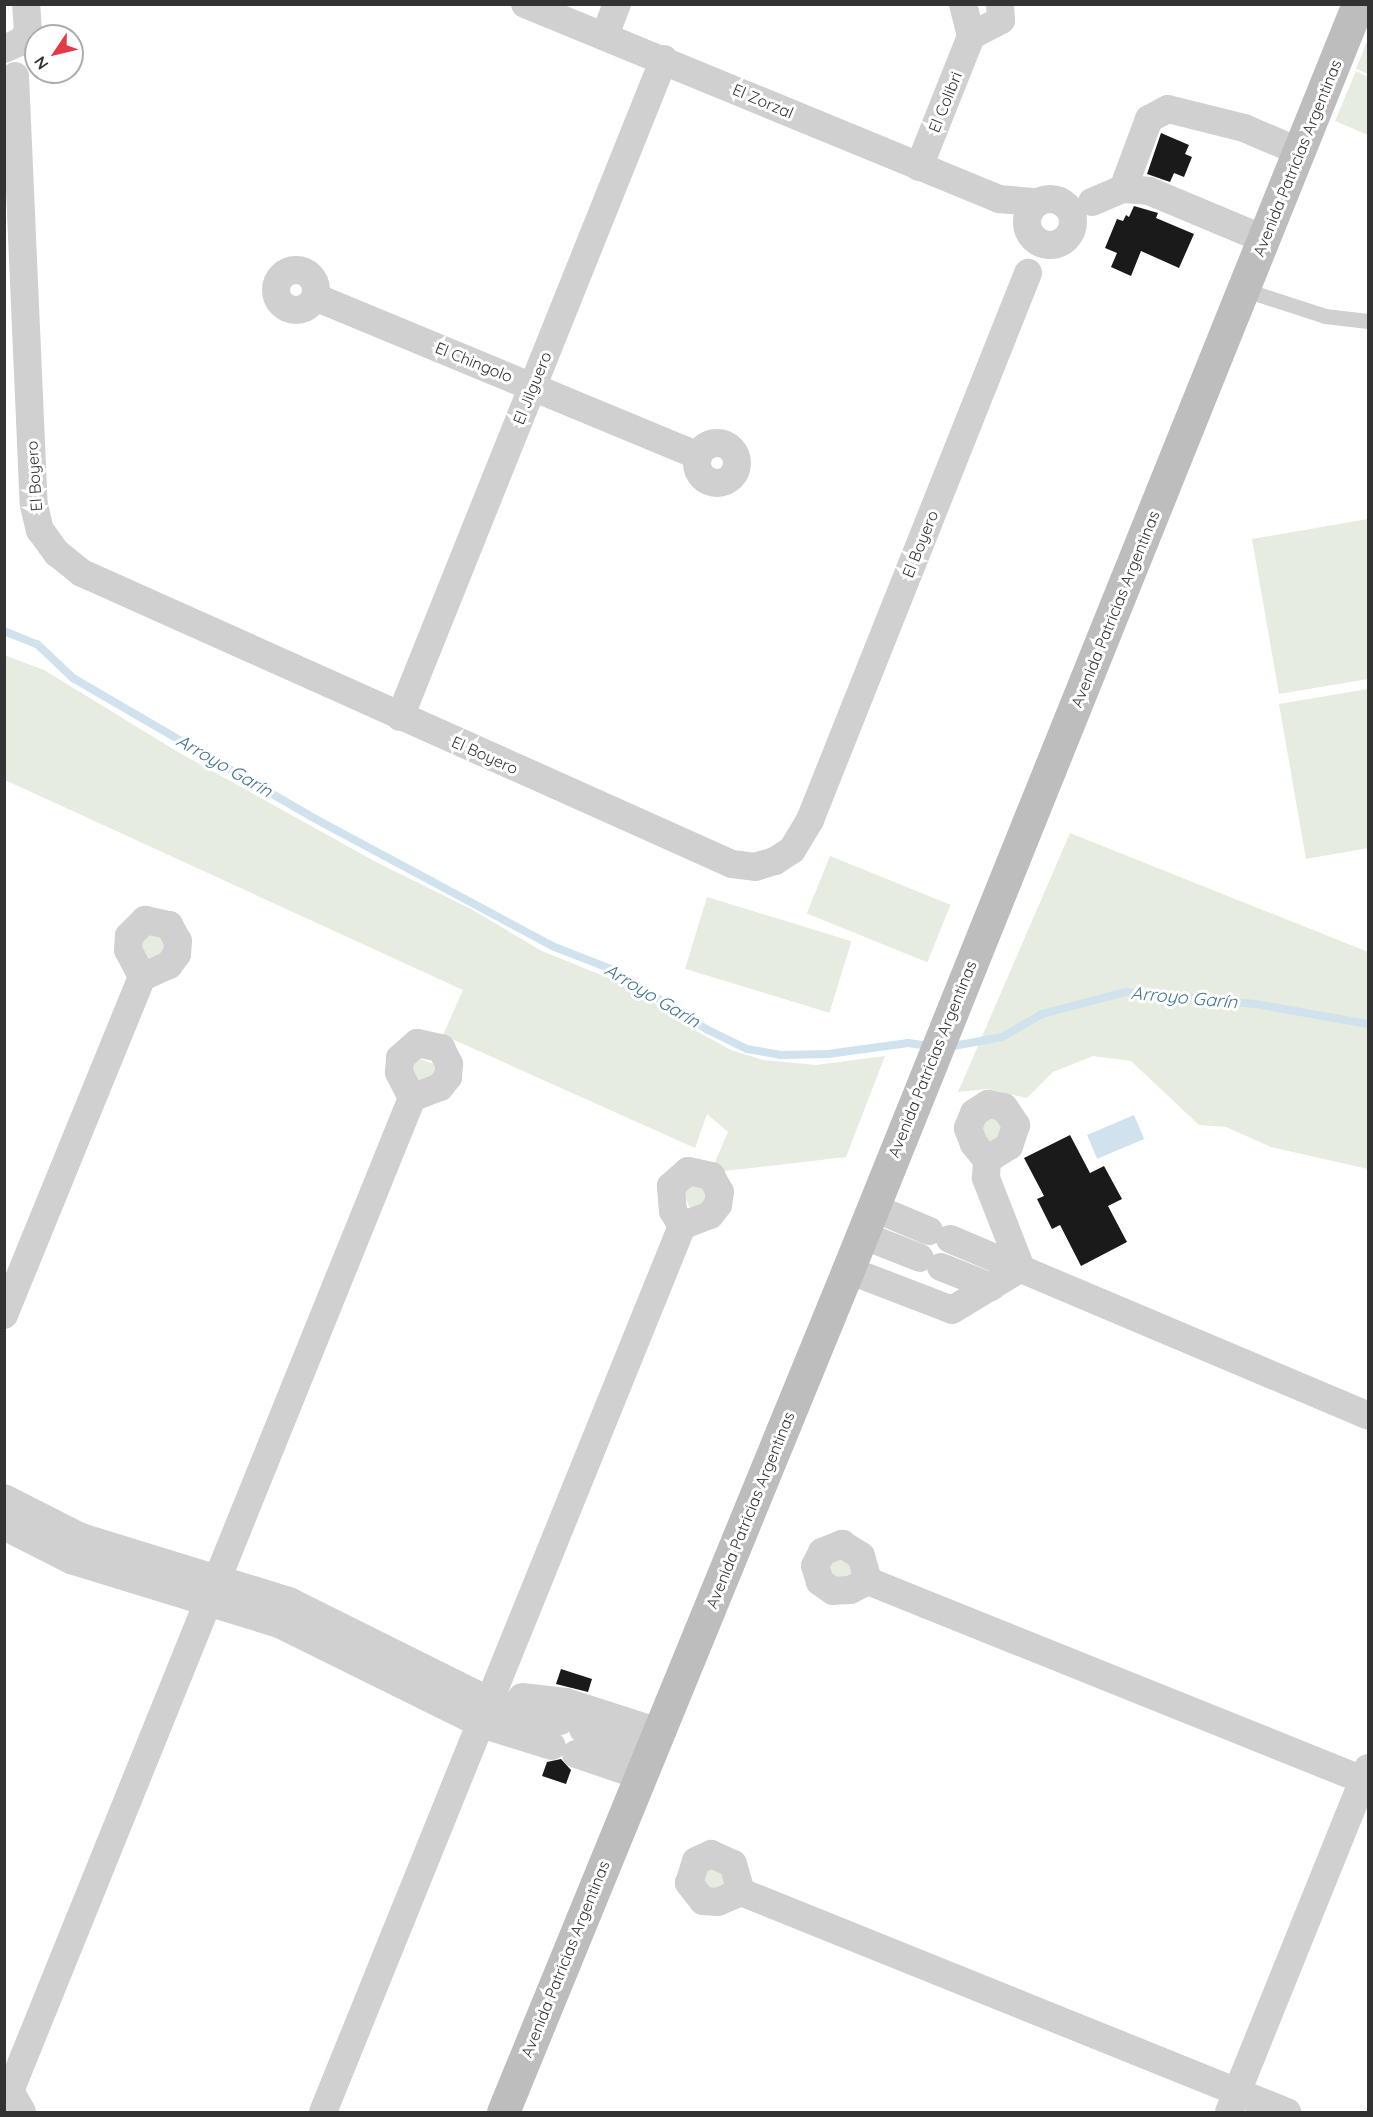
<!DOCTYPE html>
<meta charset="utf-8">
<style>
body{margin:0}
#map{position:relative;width:1373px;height:2117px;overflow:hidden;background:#fff;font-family:Quicksand,sans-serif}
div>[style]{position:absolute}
.green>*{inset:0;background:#e6ecdf;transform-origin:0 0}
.water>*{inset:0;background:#cfe2ee;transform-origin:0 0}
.stream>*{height:8px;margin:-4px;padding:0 4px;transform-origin:4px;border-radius:4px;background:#cfe2ee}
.building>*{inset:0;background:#1a1a1a}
.lane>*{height:15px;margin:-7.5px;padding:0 7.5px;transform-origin:7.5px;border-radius:7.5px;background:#d0d0d0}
.street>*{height:28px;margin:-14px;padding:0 14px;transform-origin:14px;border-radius:14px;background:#d0d0d0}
.street>.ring{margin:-14px;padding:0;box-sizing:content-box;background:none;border:28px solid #d0d0d0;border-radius:50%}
.secondary>*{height:33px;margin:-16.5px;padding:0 16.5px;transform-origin:16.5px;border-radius:16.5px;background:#bdbdbd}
span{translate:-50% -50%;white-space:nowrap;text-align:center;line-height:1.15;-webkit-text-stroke:6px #fff;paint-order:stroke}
.street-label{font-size:16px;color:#333}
.water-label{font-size:18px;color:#3f7597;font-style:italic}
.frame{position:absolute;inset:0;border:6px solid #333;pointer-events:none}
.north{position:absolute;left:24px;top:24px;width:60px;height:60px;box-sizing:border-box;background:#fff;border:2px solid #adadad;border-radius:50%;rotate:235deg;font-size:16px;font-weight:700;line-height:24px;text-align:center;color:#333}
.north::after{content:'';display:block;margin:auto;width:21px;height:27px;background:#e63946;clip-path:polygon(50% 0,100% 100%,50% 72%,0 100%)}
</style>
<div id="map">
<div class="green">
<div style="clip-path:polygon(1368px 39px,1368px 74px,1356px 69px)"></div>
<div style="clip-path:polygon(1356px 71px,1368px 77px,1368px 135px,1335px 121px)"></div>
<div style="clip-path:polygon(1368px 519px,1368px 679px,1279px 694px,1252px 539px)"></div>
<div style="clip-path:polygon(4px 655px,44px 670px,178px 752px,376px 862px,471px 909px,542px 951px,638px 990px,675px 1019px,731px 1050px,763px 1060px,816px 1065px,885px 1056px,846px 1157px,724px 1171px,715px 1162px,728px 1132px,707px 1114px,695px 1148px,443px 1035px,463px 990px,5px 780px)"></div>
<div style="clip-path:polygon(1368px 689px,1368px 848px,1306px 859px,1279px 704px)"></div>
<div style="clip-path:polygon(1070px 833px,1368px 952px,1368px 1169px,1271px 1147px,1226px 1127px,1199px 1125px,1131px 1061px,1093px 1056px,1053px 1072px,1027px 1098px,987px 1089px,958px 1092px)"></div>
<div style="left:830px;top:856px;width:130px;height:62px;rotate:22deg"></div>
<div style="left:707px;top:897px;width:151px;height:75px;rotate:17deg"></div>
<div style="clip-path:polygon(146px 934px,164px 937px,165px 954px,148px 959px,144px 957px,140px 940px)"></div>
<div style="clip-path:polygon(415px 1057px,434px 1064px,435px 1073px,421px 1083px,408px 1063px)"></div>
<div style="left:998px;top:1114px;width:25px;height:18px;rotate:79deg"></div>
<div style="clip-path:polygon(698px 1182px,709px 1200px,690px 1209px,683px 1190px)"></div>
<div style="clip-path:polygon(835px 1554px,857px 1570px,839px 1585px,825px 1566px)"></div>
<div style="clip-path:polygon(720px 1865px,726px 1886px,713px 1894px,699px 1871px)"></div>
</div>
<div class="water">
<div style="left:1134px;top:1115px;width:26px;height:51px;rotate:67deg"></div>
</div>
<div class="stream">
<div style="left:4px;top:631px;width:35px;rotate:22deg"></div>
<div style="left:37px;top:644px;width:50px;rotate:43.4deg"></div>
<div style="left:73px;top:678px;width:274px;rotate:30.2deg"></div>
<div style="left:310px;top:816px;width:275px;rotate:28.2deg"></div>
<div style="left:552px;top:946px;width:63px;rotate:21.3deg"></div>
<div style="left:611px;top:969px;width:115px;rotate:32.2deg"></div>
<div style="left:708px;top:1030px;width:43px;rotate:26deg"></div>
<div style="left:747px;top:1049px;width:34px;rotate:10deg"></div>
<div style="left:780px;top:1055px;width:48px;rotate:-1.2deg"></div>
<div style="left:828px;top:1054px;width:81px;rotate:-7.8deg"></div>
<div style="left:908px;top:1043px;width:22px;rotate:8deg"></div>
<div style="left:948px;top:1047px;width:55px;rotate:-10.5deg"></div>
<div style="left:1002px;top:1037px;width:46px;rotate:-29.9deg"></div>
<div style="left:1042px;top:1014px;width:87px;rotate:-14.7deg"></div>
<div style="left:1126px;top:992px;width:130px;rotate:5.3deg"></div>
<div style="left:1255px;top:1004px;width:115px;rotate:10deg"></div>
</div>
<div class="building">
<div style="clip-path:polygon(1161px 133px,1189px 145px,1185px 154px,1192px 157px,1184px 177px,1174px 173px,1170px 182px,1147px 174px)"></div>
<div style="clip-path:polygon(1134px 206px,1158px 213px,1156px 218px,1194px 234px,1179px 268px,1141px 251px,1131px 276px,1111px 267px,1117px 253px,1105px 248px,1117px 219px,1123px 221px,1126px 215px,1129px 217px)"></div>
<div style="clip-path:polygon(1070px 1135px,1090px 1173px,1104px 1166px,1122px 1199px,1108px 1206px,1127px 1242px,1081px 1266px,1060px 1225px,1052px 1229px,1037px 1199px,1044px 1196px,1024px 1158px)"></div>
<div style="clip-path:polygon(561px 1669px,592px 1679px,588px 1692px,556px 1684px)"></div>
<div style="clip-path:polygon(561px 1759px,571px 1770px,566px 1784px,542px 1776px,547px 1762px)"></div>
</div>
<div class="lane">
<div style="left:1245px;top:290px;width:84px;rotate:18deg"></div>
<div style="left:1325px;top:316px;width:43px;rotate:6.6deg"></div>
</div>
<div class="street">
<div style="left:525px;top:4px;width:513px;rotate:22.36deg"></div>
<div style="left:999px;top:199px;width:37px;rotate:5deg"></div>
<div style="left:963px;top:4px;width:33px;rotate:76deg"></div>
<div style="left:971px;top:36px;width:34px;rotate:-28deg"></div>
<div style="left:1001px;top:20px;width:16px;rotate:-94deg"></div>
<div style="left:605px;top:35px;width:33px;rotate:-69deg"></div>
<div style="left:4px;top:49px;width:20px;rotate:-24deg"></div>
<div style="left:22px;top:41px;width:12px;rotate:-59deg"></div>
<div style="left:28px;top:31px;width:27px;rotate:-94deg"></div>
<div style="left:15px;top:76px;width:429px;rotate:87.5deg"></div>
<div style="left:34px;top:505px;width:26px;rotate:77deg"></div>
<div style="left:40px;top:530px;width:29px;rotate:54deg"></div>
<div style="left:57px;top:553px;width:32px;rotate:39deg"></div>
<div style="left:82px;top:573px;width:712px;rotate:24.12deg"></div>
<div style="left:732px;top:864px;width:23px;rotate:7deg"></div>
<div style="left:755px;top:867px;width:21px;rotate:-17deg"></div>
<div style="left:775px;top:861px;width:20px;rotate:-33deg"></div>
<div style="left:792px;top:850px;width:35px;rotate:-59deg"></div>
<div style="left:810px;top:820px;width:589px;rotate:-68.27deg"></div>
<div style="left:919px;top:167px;width:141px;rotate:-68.3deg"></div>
<div style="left:1123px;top:189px;width:75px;rotate:-69.6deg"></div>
<div style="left:1149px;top:119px;width:21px;rotate:-28deg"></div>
<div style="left:1168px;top:109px;width:78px;rotate:14deg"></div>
<div style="left:1244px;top:128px;width:59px;rotate:23.1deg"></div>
<div class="ring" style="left:1027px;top:199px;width:18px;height:18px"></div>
<div style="left:1092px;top:202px;width:34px;rotate:-23deg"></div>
<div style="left:1123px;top:189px;width:26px;rotate:4deg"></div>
<div style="left:1149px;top:191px;width:125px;rotate:22.7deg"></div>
<div class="ring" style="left:276px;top:270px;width:12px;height:12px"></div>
<div style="left:315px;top:297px;width:415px;rotate:22.5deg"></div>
<div class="ring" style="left:697px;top:443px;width:12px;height:12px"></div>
<div style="left:400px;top:717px;width:709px;rotate:-68.14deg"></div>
<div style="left:145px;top:920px;width:25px;rotate:12deg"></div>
<div style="left:169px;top:925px;width:18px;rotate:61deg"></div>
<div style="left:178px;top:941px;width:13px;rotate:94deg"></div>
<div style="left:177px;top:954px;width:14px;rotate:126deg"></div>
<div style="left:169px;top:965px;width:30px;rotate:156deg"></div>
<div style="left:142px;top:977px;width:30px;rotate:-117deg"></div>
<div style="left:128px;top:950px;width:14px;rotate:-86deg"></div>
<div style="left:129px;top:936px;width:23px;rotate:-45deg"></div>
<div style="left:417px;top:1043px;width:25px;rotate:12deg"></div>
<div style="left:441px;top:1048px;width:18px;rotate:63deg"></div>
<div style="left:449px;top:1064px;width:13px;rotate:94deg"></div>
<div style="left:448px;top:1077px;width:13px;rotate:129deg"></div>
<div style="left:440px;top:1087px;width:30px;rotate:159deg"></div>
<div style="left:412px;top:1098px;width:29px;rotate:-117deg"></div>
<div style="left:399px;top:1072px;width:14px;rotate:-86deg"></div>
<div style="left:400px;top:1058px;width:23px;rotate:-41deg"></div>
<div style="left:988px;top:1104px;width:16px;rotate:11deg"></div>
<div style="left:1004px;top:1107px;width:22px;rotate:56deg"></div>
<div style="left:1016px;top:1125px;width:22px;rotate:108deg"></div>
<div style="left:1009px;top:1146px;width:26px;rotate:148deg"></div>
<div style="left:987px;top:1160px;width:21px;rotate:-129deg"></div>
<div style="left:974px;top:1144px;width:17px;rotate:-111deg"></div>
<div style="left:968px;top:1128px;width:16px;rotate:-68deg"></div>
<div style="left:974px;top:1113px;width:17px;rotate:-33deg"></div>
<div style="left:688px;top:1171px;width:24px;rotate:12deg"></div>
<div style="left:711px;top:1176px;width:18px;rotate:61deg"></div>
<div style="left:720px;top:1192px;width:13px;rotate:99deg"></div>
<div style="left:718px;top:1205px;width:13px;rotate:129deg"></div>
<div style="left:710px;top:1215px;width:30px;rotate:159deg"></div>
<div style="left:682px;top:1226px;width:17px;rotate:-121deg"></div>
<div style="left:673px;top:1211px;width:25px;rotate:-95deg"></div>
<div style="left:671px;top:1186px;width:23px;rotate:-41deg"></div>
<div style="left:872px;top:1207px;width:62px;rotate:22.8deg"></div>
<div style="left:862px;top:1235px;width:62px;rotate:21.6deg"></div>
<div style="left:950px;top:1239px;width:454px;rotate:22.9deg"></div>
<div style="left:941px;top:1267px;width:54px;rotate:21.8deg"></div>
<div style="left:848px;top:1270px;width:111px;rotate:21deg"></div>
<div style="left:952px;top:1310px;width:81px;rotate:-31.3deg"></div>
<div style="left:1021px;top:1268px;width:97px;rotate:-111.3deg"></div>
<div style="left:986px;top:1178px;width:18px;rotate:-87deg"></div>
<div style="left:4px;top:1315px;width:365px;rotate:-67.8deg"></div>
<div style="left:4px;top:1498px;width:86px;rotate:26.9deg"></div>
<div style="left:81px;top:1537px;width:218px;rotate:17.1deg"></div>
<div style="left:289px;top:1601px;width:225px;rotate:26.5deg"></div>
<div style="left:490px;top:1701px;width:73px;rotate:15.9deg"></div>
<div style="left:4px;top:1526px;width:75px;rotate:26.9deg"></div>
<div style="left:71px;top:1560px;width:218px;rotate:17.1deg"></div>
<div style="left:279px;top:1624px;width:225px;rotate:26.3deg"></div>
<div style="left:481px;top:1724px;width:74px;rotate:17.2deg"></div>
<div style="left:842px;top:1544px;width:22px;rotate:32deg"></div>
<div style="left:861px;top:1556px;width:26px;rotate:74deg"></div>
<div style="left:868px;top:1581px;width:20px;rotate:153deg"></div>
<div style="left:850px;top:1590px;width:17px;rotate:177deg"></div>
<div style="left:833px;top:1591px;width:16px;rotate:-145deg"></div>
<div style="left:820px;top:1582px;width:17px;rotate:-107deg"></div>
<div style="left:815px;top:1566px;width:16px;rotate:-63deg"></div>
<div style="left:822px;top:1552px;width:22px;rotate:-22deg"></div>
<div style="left:868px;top:1581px;width:539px;rotate:21.9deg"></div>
<div style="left:522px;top:1697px;width:44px;rotate:6.5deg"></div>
<div style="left:566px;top:1702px;width:98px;rotate:17.9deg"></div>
<div style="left:583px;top:1729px;width:71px;rotate:17.9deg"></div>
<div style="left:576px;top:1754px;width:69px;rotate:18.7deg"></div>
<div style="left:711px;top:1854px;width:24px;rotate:24deg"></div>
<div style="left:733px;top:1864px;width:29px;rotate:74deg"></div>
<div style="left:741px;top:1892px;width:25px;rotate:157deg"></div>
<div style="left:718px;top:1902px;width:15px;rotate:-176deg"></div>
<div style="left:703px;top:1901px;width:23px;rotate:-128deg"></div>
<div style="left:689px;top:1883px;width:23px;rotate:-72deg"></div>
<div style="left:696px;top:1861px;width:17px;rotate:-25deg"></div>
<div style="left:741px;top:1892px;width:589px;rotate:21.95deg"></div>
<div style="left:10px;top:2091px;width:1071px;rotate:-67.96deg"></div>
<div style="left:10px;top:2091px;width:24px;rotate:60deg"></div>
<div style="left:323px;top:2112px;width:956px;rotate:-67.94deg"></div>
<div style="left:1229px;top:2112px;width:371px;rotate:-68deg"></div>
</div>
<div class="secondary">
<div style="left:503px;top:2112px;width:910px;rotate:-67.72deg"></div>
<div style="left:848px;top:1270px;width:1365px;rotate:-68.06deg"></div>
</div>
<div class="street-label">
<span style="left:763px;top:101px;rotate:23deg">El Zorzal</span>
<span style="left:945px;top:102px;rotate:-68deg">El Colibri</span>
<span style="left:1297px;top:158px;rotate:-68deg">Avenida Patricias Argentinas</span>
<span style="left:474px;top:362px;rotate:22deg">El Chingolo</span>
<span style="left:532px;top:388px;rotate:-68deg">El Jilguero</span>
<span style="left:34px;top:476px;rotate:-94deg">El Boyero</span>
<span style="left:920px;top:544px;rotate:-68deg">El Boyero</span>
<span style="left:1115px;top:609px;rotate:-68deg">Avenida Patricias Argentinas</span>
<span style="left:485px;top:755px;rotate:24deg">El Boyero</span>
<span style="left:932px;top:1059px;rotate:-68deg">Avenida Patricias Argentinas</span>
<span style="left:750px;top:1510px;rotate:-68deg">Avenida Patricias Argentinas</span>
<span style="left:565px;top:1959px;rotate:-68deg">Avenida Patricias Argentinas</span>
</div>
<div class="water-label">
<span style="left:224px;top:766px;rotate:30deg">Arroyo Garín</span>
<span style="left:652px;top:996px;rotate:31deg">Arroyo Garín</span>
<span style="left:1184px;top:998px;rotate:5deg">Arroyo Garín</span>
</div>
<div class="frame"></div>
<div class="north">N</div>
</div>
